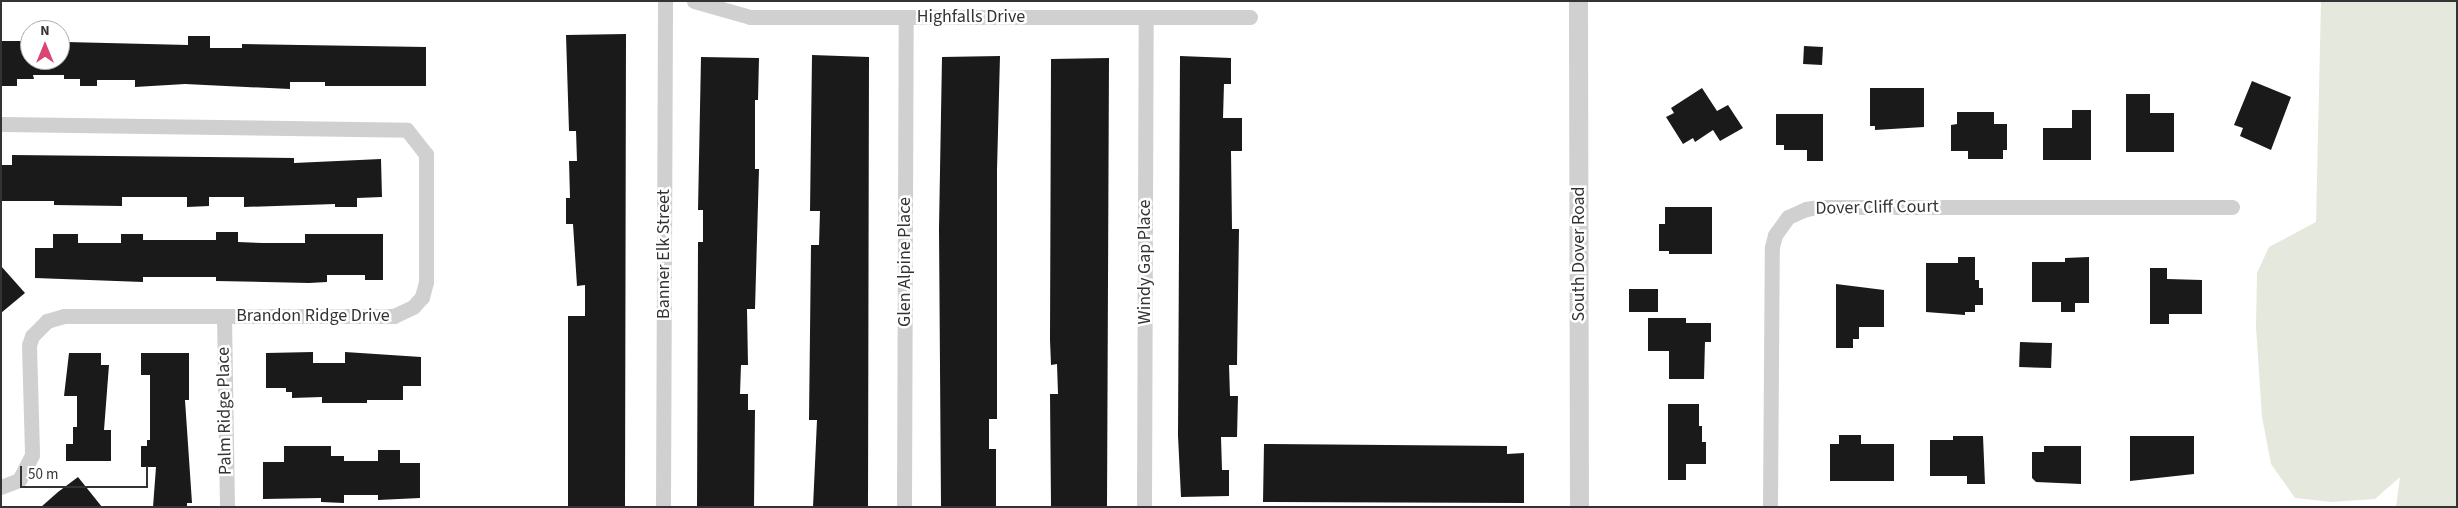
<!DOCTYPE html>
<style>
body{margin:0}
#map{position:relative;width:2458px;height:508px;overflow:hidden;background:#fff;font-family:"Source Sans 3",sans-serif}
div>[style]{position:absolute}
.green>*{inset:0;background:#e5e9dd}
.building>*{inset:0;background:#1a1a1a;transform-origin:0 0}
.minor>*{height:15px;margin:-7.5px;padding:0 7.5px;transform-origin:7.5px;border-radius:7.5px;background:#d0d0d0}
.tertiary>*{height:19px;margin:-9.5px;padding:0 9.5px;transform-origin:9.5px;border-radius:9.5px;background:#d0d0d0}
span{translate:-50% -50%;white-space:nowrap;text-align:center;line-height:1.15;-webkit-text-stroke:5px #fff;paint-order:stroke}
.street-label{font-size:18px;color:#333}
.frame{position:absolute;inset:0;border:2px solid #333;pointer-events:none}
.north{position:absolute;left:20px;top:20px;width:50px;height:50px;box-sizing:border-box;background:#fff;border:1px solid #adadad;border-radius:50%;rotate:0deg;font-size:14px;font-weight:700;line-height:20px;text-align:center;color:#333}
.north::after{content:'';display:block;margin:auto;width:18px;height:22px;background:#d84671;clip-path:polygon(50% 0,100% 100%,50% 72%,0 100%)}
.scale{position:absolute;left:20px;top:466px;width:128px;height:22px;box-sizing:border-box;border:2px solid #333;border-top:0;padding-left:6px;font-size:15px;line-height:18px;white-space:nowrap;color:#333;-webkit-text-stroke:4px #fff;paint-order:stroke}
</style>
<div id="map">
<div class="green">
<div style="clip-path:polygon(2321px 1px,2457px 1px,2457px 507px,2396px 507px,2400px 477px,2375px 499px,2332px 502px,2295px 498px,2271px 464px,2262px 417px,2256px 327px,2257px 273px,2269px 247px,2316px 222px)"></div>
</div>
<div class="building">
<div style="clip-path:polygon(626px 34px,625px 507px,568px 507px,568px 316px,585px 316px,585px 285px,577px 286px,573px 224px,566px 224px,566px 198px,570px 198px,569px 161px,577px 161px,576px 131px,569px 131px,566px 35px)"></div>
<div style="clip-path:polygon(188px 36px,210px 36px,210px 48px,242px 48px,242px 44px,426px 47px,426px 86px,325px 86px,325px 82px,290px 82px,290px 89px,185px 84px,135px 87px,135px 80px,97px 80px,97px 86px,80px 86px,80px 79px,64px 79px,64px 75px,33px 75px,34px 79px,17px 79px,17px 86px,1px 86px,1px 41px,30px 41px,30px 60px,60px 60px,60px 49px,66px 49px,66px 42px,188px 45px)"></div>
<div style="left:1804px;top:46px;width:19px;height:18px;rotate:3deg"></div>
<div style="clip-path:polygon(812px 55px,869px 57px,868px 507px,813px 507px,817px 420px,809px 420px,811px 245px,819px 245px,820px 211px,810px 211px)"></div>
<div style="clip-path:polygon(1000px 56px,997px 170px,997px 419px,989px 419px,989px 449px,996px 449px,996px 507px,941px 507px,939px 228px,942px 57px)"></div>
<div style="clip-path:polygon(1180px 56px,1231px 58px,1231px 84px,1224px 84px,1223px 118px,1242px 118px,1242px 151px,1231px 151px,1232px 229px,1239px 229px,1237px 365px,1229px 365px,1230px 396px,1238px 396px,1237px 437px,1221px 437px,1222px 470px,1229px 470px,1229px 496px,1181px 497px,1178px 436px)"></div>
<div style="clip-path:polygon(701px 57px,759px 58px,758px 100px,755px 100px,755px 169px,759px 169px,755px 309px,747px 309px,748px 365px,741px 365px,740px 394px,748px 394px,748px 410px,755px 410px,754px 507px,697px 507px,698px 242px,703px 242px,703px 210px,698px 210px)"></div>
<div style="clip-path:polygon(1109px 58px,1107px 507px,1051px 507px,1050px 394px,1058px 394px,1057px 364px,1051px 365px,1050px 340px,1051px 59px)"></div>
<div style="clip-path:polygon(2252px 81px,2291px 97px,2271px 150px,2240px 136px,2243px 128px,2234px 125px)"></div>
<div style="clip-path:polygon(1702px 88px,1717px 111px,1728px 105px,1743px 128px,1720px 141px,1713px 130px,1695px 142px,1693px 138px,1683px 144px,1666px 117px,1674px 113px,1671px 108px)"></div>
<div style="clip-path:polygon(1870px 88px,1924px 88px,1924px 127px,1875px 130px,1875px 126px,1870px 126px)"></div>
<div style="clip-path:polygon(2126px 94px,2150px 94px,2150px 113px,2174px 113px,2174px 152px,2126px 152px)"></div>
<div style="clip-path:polygon(2072px 110px,2091px 110px,2091px 160px,2043px 160px,2043px 128px,2072px 128px)"></div>
<div style="clip-path:polygon(1957px 112px,1994px 112px,1994px 124px,2007px 124px,2007px 150px,2003px 150px,2003px 159px,1968px 159px,1968px 151px,1951px 151px,1951px 125px,1957px 124px)"></div>
<div style="clip-path:polygon(1776px 114px,1823px 114px,1823px 161px,1807px 161px,1807px 150px,1784px 150px,1784px 145px,1776px 145px)"></div>
<div style="clip-path:polygon(12px 155px,294px 158px,294px 163px,381px 159px,382px 197px,357px 198px,357px 207px,335px 207px,335px 204px,244px 207px,244px 197px,209px 197px,209px 206px,187px 207px,187px 197px,122px 197px,122px 206px,54px 205px,54px 201px,1px 201px,1px 165px,12px 165px)"></div>
<div style="clip-path:polygon(1665px 207px,1712px 207px,1712px 254px,1669px 254px,1669px 251px,1659px 251px,1659px 224px,1665px 224px)"></div>
<div style="clip-path:polygon(216px 232px,238px 232px,238px 242px,263px 243px,305px 243px,305px 234px,383px 234px,383px 280px,365px 280px,365px 275px,327px 275px,327px 282px,309px 283px,216px 281px,216px 277px,143px 277px,143px 282px,35px 278px,35px 248px,53px 248px,53px 234px,78px 234px,78px 243px,121px 243px,121px 234px,143px 234px,143px 240px,216px 240px)"></div>
<div style="clip-path:polygon(1958px 257px,1975px 257px,1975px 280px,1979px 280px,1979px 288px,1983px 288px,1983px 305px,1975px 305px,1975px 312px,1965px 312px,1965px 315px,1926px 312px,1926px 263px,1958px 263px)"></div>
<div style="clip-path:polygon(2089px 257px,2089px 303px,2075px 303px,2075px 312px,2061px 312px,2061px 302px,2032px 302px,2032px 262px,2065px 262px,2065px 258px)"></div>
<div style="clip-path:polygon(1px 266px,25px 293px,1px 313px)"></div>
<div style="clip-path:polygon(2150px 268px,2167px 268px,2167px 279px,2202px 280px,2202px 314px,2169px 314px,2169px 324px,2150px 324px)"></div>
<div style="clip-path:polygon(1836px 284px,1884px 290px,1884px 327px,1859px 327px,1859px 339px,1853px 339px,1853px 348px,1836px 348px)"></div>
<div style="left:1658px;top:289px;width:23px;height:29px;rotate:90deg"></div>
<div style="clip-path:polygon(1648px 318px,1686px 318px,1686px 323px,1711px 323px,1711px 342px,1705px 342px,1704px 379px,1669px 379px,1669px 351px,1648px 351px)"></div>
<div style="left:2020px;top:342px;width:32px;height:25px;rotate:2deg"></div>
<div style="clip-path:polygon(313px 352px,313px 363px,345px 363px,345px 352px,421px 357px,421px 386px,403px 386px,403px 400px,367px 400px,367px 403px,322px 403px,322px 397px,292px 398px,292px 392px,286px 392px,286px 388px,266px 388px,266px 353px)"></div>
<div style="clip-path:polygon(69px 353px,101px 353px,101px 365px,109px 365px,104px 430px,111px 430px,111px 461px,66px 461px,66px 444px,73px 444px,73px 427px,77px 427px,77px 396px,64px 396px)"></div>
<div style="clip-path:polygon(141px 353px,189px 353px,189px 400px,185px 400px,192px 503px,187px 503px,187px 507px,153px 507px,156px 467px,141px 467px,141px 446px,147px 446px,147px 440px,150px 440px,150px 375px,141px 375px)"></div>
<div style="clip-path:polygon(1668px 404px,1699px 404px,1699px 426px,1702px 426px,1702px 442px,1706px 442px,1706px 464px,1686px 464px,1686px 480px,1668px 480px)"></div>
<div style="clip-path:polygon(1839px 435px,1861px 435px,1861px 444px,1894px 444px,1894px 481px,1830px 481px,1830px 444px,1839px 444px)"></div>
<div style="clip-path:polygon(1953px 436px,1983px 436px,1985px 484px,1967px 484px,1967px 476px,1930px 476px,1930px 440px,1953px 440px)"></div>
<div style="clip-path:polygon(2130px 436px,2194px 436px,2194px 474px,2130px 481px)"></div>
<div style="clip-path:polygon(1264px 444px,1507px 446px,1507px 454px,1524px 453px,1524px 503px,1263px 502px)"></div>
<div style="clip-path:polygon(284px 446px,331px 446px,331px 456px,344px 456px,344px 461px,378px 461px,378px 450px,400px 450px,400px 463px,420px 463px,420px 498px,378px 500px,378px 495px,344px 495px,344px 503px,321px 502px,321px 498px,263px 499px,263px 462px,284px 462px)"></div>
<div style="clip-path:polygon(2044px 446px,2081px 446px,2081px 484px,2036px 482px,2032px 478px,2032px 452px,2044px 452px)"></div>
<div style="clip-path:polygon(78px 477px,102px 507px,41px 507px,58px 492px)"></div>
</div>
<div class="minor">
<div style="left:694px;top:1px;width:58px;rotate:15.9deg"></div>
<div style="left:750px;top:17px;width:500px"></div>
<div style="left:1px;top:124px;width:406px;rotate:0.8deg"></div>
<div style="left:407px;top:130px;width:31px;rotate:52deg"></div>
<div style="left:426px;top:154px;width:128px;rotate:90deg"></div>
<div style="left:426px;top:282px;width:16px;rotate:105deg"></div>
<div style="left:422px;top:297px;width:13px;rotate:132deg"></div>
<div style="left:413px;top:307px;width:21px;rotate:155deg"></div>
<div style="left:394px;top:316px;width:330px;rotate:180deg"></div>
<div style="left:64px;top:316px;width:18px;rotate:164deg"></div>
<div style="left:47px;top:321px;width:21px;rotate:135deg"></div>
<div style="left:32px;top:336px;width:9px;rotate:108deg"></div>
<div style="left:29px;top:345px;width:110px;rotate:88.4deg"></div>
<div style="left:32px;top:455px;width:28px;rotate:117deg"></div>
<div style="left:19px;top:480px;width:19px;rotate:159deg"></div>
<div style="left:224px;top:316px;width:191px;rotate:89.1deg"></div>
<div style="left:663px;top:507px;width:506px;rotate:-89.77deg"></div>
<div style="left:904px;top:507px;width:490px;rotate:-89.8deg"></div>
<div style="left:1144px;top:507px;width:490px;rotate:-89.8deg"></div>
<div style="left:1770px;top:507px;width:260px;rotate:-89.6deg"></div>
<div style="left:1772px;top:247px;width:12px;rotate:-76deg"></div>
<div style="left:1775px;top:235px;width:22px;rotate:-54deg"></div>
<div style="left:1788px;top:217px;width:20px;rotate:-24deg"></div>
<div style="left:1806px;top:209px;width:13px;rotate:-9deg"></div>
<div style="left:1819px;top:207px;width:413px"></div>
</div>
<div class="tertiary">
<div style="left:1578px;top:1px;width:506px;rotate:89.89deg"></div>
</div>
<div class="street-label">
<span style="left:971px;top:17px">Highfalls Drive</span>
<span style="left:1877px;top:208px;rotate:-1deg">Dover Cliff Court</span>
<span style="left:664px;top:254px;rotate:-90deg">Banner Elk Street</span>
<span style="left:1579px;top:254px;rotate:-90deg">South Dover Road</span>
<span style="left:905px;top:262px;rotate:-90deg">Glen Alpine Place</span>
<span style="left:1145px;top:262px;rotate:-90deg">Windy Gap Place</span>
<span style="left:313px;top:316px">Brandon Ridge Drive</span>
<span style="left:225px;top:411px;rotate:-91deg">Palm Ridge Place</span>
</div>
<div class="frame"></div>
<div class="north">N</div>
<div class="scale">50 m</div>
</div>
